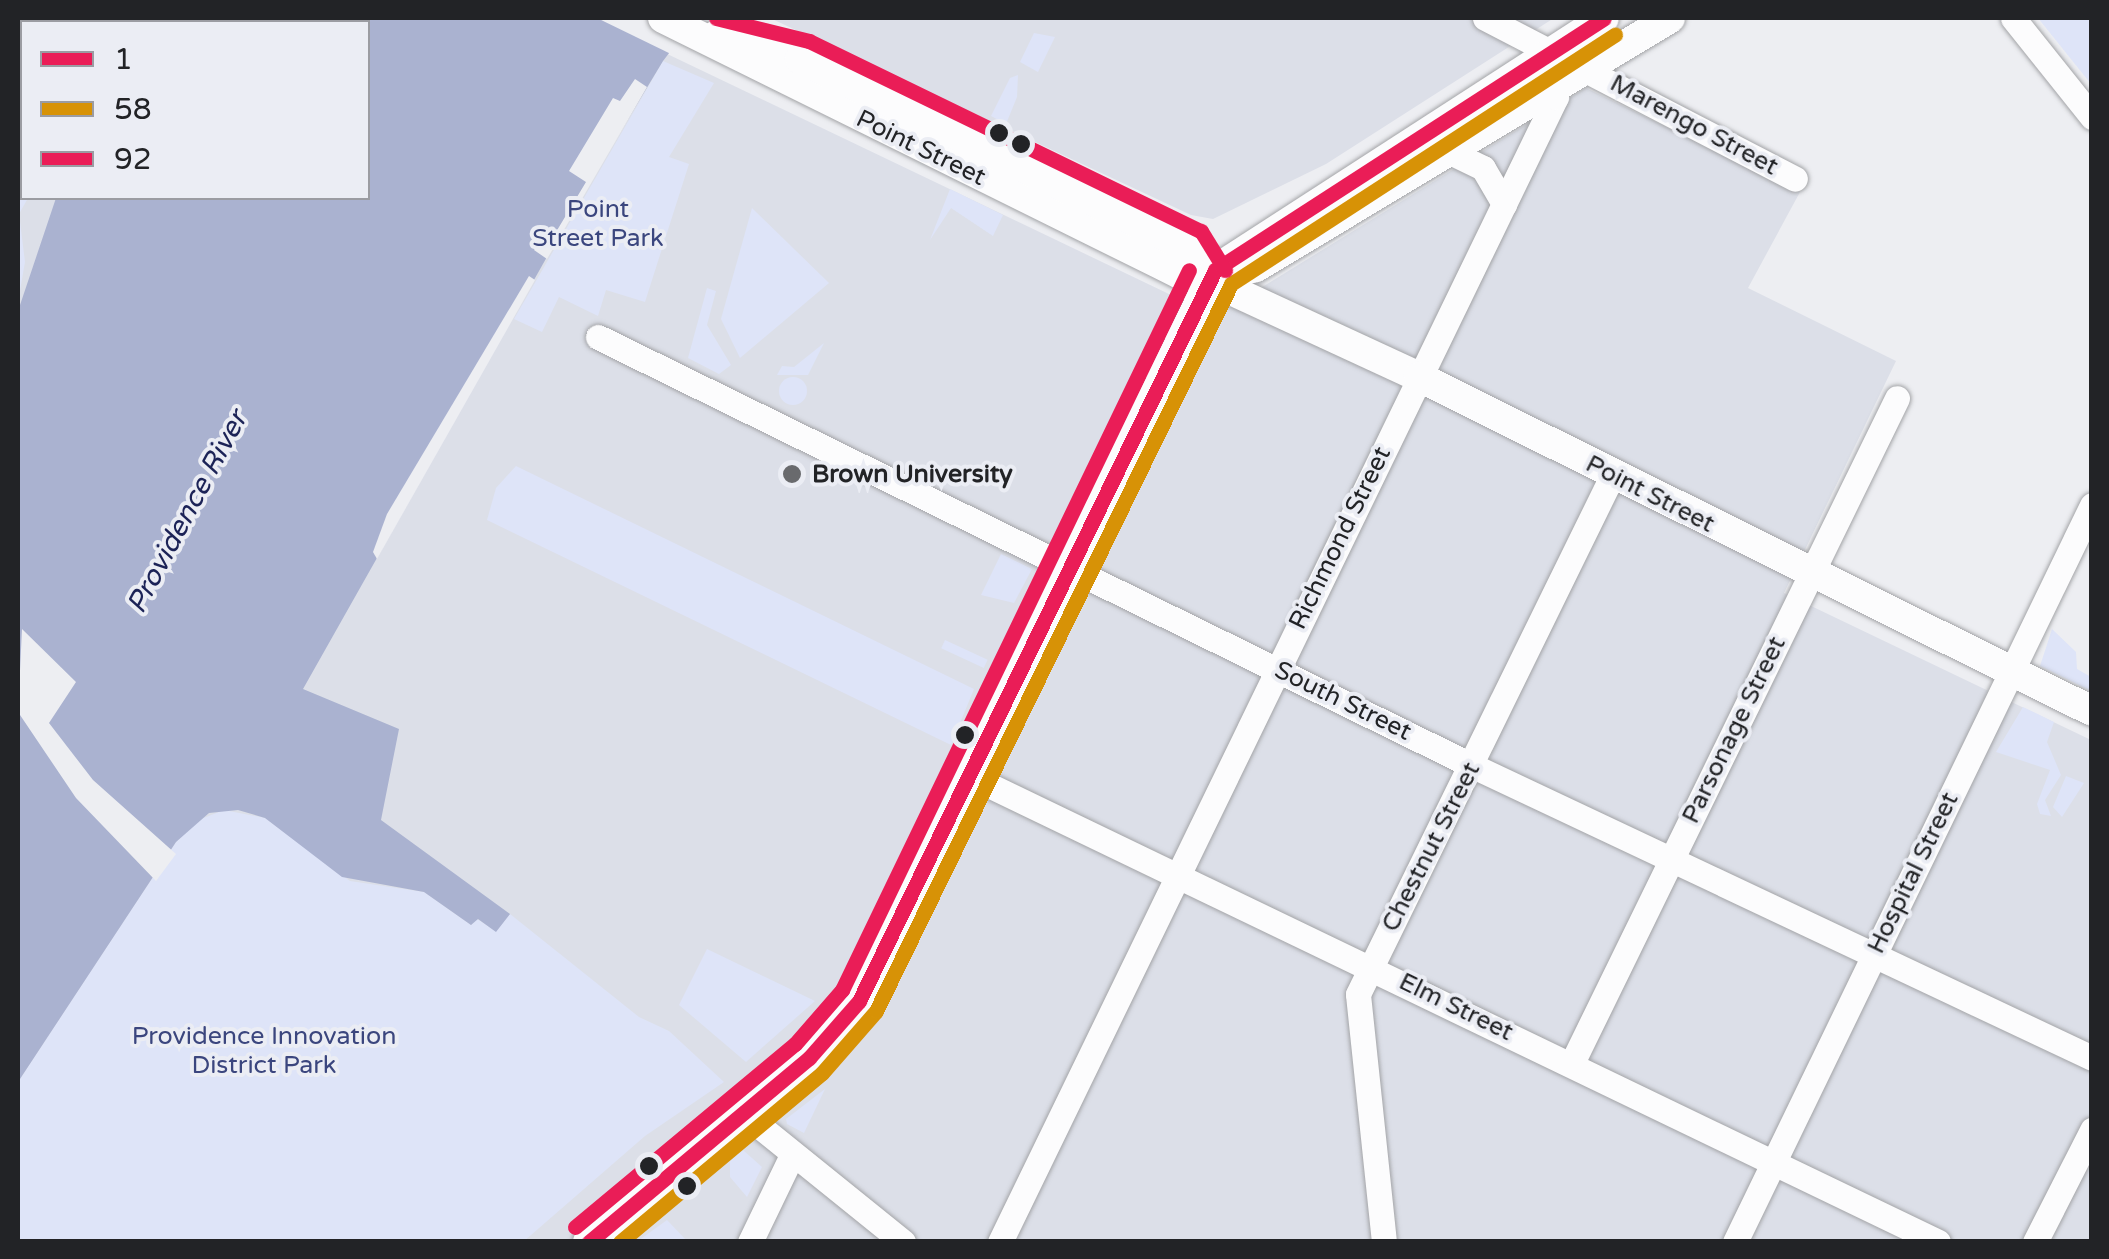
<!DOCTYPE html>
<style>
body{margin:0}
#map{position:relative;width:2109px;height:1259px;overflow:hidden;background:#edeef2;font-family:"Varela Round",sans-serif}
div>[style]{position:absolute}
.built>*{inset:0;background:#dcdfe8}
.green>*{inset:0;background:#dee4f8;transform-origin:0 0}
.round{border-radius:50%}
.water>*{inset:0;background:#aab2d0}
.pier>*{inset:0;background:#edeef2}
.roads{filter:drop-shadow(0 0 2px #a3a4a7) drop-shadow(0 0 2px #a3a4a7)}
.minor>*{height:25px;margin:-12.5px;padding:0 12.5px;transform-origin:12.5px;border-radius:12.5px;background:#fcfcfd}
.major>*{height:30px;margin:-15px;padding:0 15px;transform-origin:15px;border-radius:15px;background:#fcfcfd}
.bus-1>*{height:15px;margin:-7.5px;padding:0 7.5px;transform-origin:7.5px;border-radius:7.5px;background:#ea1d57}
.bus-2>*{height:15px;margin:-7.5px;padding:0 7.5px;transform-origin:7.5px;border-radius:7.5px;background:#d79206}
.bus-3>*{height:15px;margin:-7.5px;padding:0 7.5px;transform-origin:7.5px;border-radius:7.5px;background:#ea1d57}
.dots>*{width:28px;height:28px;translate:-50% -50%;box-sizing:border-box;border:5px solid #ebedf4;border-radius:50%}
span{translate:-50% -50%;white-space:nowrap;text-align:center;line-height:1.15;-webkit-text-stroke:8px #ebedf4;paint-order:stroke}
.street-label{font-size:25px;color:#222326}
.park-label{font-size:25px;color:#3b467e}
.poi-label{font-size:25px;color:#222326;font-weight:700}
.left{translate:0 -50%;text-align:left}
.water-label{font-size:28px;color:#1c2357;font-style:italic}
.frame{position:absolute;inset:0;border:20px solid #222326;pointer-events:none}
.legend{position:absolute;left:20px;top:20px;width:350px;height:180px;box-sizing:border-box;background:#ebedf4;border:2px solid #9b9ca2;margin:0;padding:12px 18px;list-style:none;font-size:30px;color:#222326}
.legend li{display:flex;align-items:center;gap:20px;height:50px}
.legend b{width:50px;border:2px solid #9b9ca2}
</style>
<div id="map">
<div class="built">
<div style="clip-path:polygon(evenodd,18px 18px,592px 18px,1215px 316px,1586px 88px,1800px 192px,1748px 288px,1896px 361px,1784px 593px,2091px 740px,2091px 1241px,18px 1241px,18px 18px,22px 22px,368px 22px,368px 198px,22px 198px,22px 22px)"></div>
<div style="clip-path:polygon(770px 18px,1554px 18px,1326px 164px,1213px 219px,1191px 215px)"></div>
</div>
<div class="green">
<div style="clip-path:polygon(2038px 18px,2091px 18px,2091px 84px)"></div>
<div style="clip-path:polygon(1034px 33px,1055px 37px,1038px 72px,1020px 62px)"></div>
<div style="clip-path:polygon(22px 35px,22px 198px,28px 198px,19px 214px,25px 262px,18px 302px)"></div>
<div style="clip-path:polygon(663px 61px,714px 83px,669px 157px,689px 164px,645px 302px,606px 290px,598px 316px,559px 297px,542px 332px,514px 319px)"></div>
<div style="clip-path:polygon(1018px 75px,1017px 97px,1006px 124px,991px 116px,1010px 78px)"></div>
<div style="clip-path:polygon(950px 189px,1003px 215px,993px 236px,951px 208px,930px 240px)"></div>
<div style="clip-path:polygon(752px 208px,829px 283px,740px 358px,721px 319px)"></div>
<div style="clip-path:polygon(707px 288px,716px 291px,707px 325px,731px 365px,719px 374px,688px 358px)"></div>
<div style="clip-path:polygon(824px 343px,808px 375px,777px 375px,782px 366px,794px 367px)"></div>
<div class="round" style="left:779px;top:377px;width:28px;height:28px"></div>
<div style="clip-path:polygon(516px 466px,974px 689px,951px 745px,487px 520px,496px 488px)"></div>
<div style="clip-path:polygon(1001px 554px,1032px 569px,1014px 603px,981px 595px)"></div>
<div style="clip-path:polygon(2052px 629px,2076px 652px,2077px 669px,2091px 677px,2091px 691px,2040px 666px)"></div>
<div style="left:945px;top:640px;width:47px;height:9px;rotate:25deg"></div>
<div style="clip-path:polygon(2023px 707px,2054px 722px,2047px 742px,2061px 775px,2045px 800px,2051px 816px,2040px 814px,2037px 804px,2050px 770px,1996px 752px)"></div>
<div style="clip-path:polygon(2066px 776px,2084px 783px,2062px 817px,2053px 807px)"></div>
<div style="clip-path:polygon(224px 810px,265px 818px,350px 881px,424px 892px,471px 925px,477px 919px,496px 931px,510px 914px,639px 1017px,669px 1031px,724px 1082px,645px 1136px,523px 1242px,18px 1241px,18px 1082px,176px 842px,196px 821px)"></div>
<div style="clip-path:polygon(707px 949px,815px 1001px,746px 1062px,679px 1005px)"></div>
<div style="clip-path:polygon(825px 1089px,804px 1133px,787px 1124px,786px 1119px)"></div>
<div style="clip-path:polygon(743px 1150px,762px 1167px,747px 1197px,730px 1177px,730px 1161px)"></div>
<div style="clip-path:polygon(667px 1220px,687px 1241px,638px 1241px)"></div>
</div>
<div class="water">
<div style="clip-path:polygon(134px 18px,696px 18px,663px 61px,574px 209px,303px 689px,399px 729px,381px 820px,510px 914px,496px 932px,478px 919px,471px 925px,424px 892px,342px 877px,265px 818px,238px 810px,209px 813px,176px 842px,18px 1082px,18px 311px,56px 198px,368px 198px,368px 22px,132px 22px)"></div>
</div>
<div class="pier">
<div style="clip-path:polygon(597px 18px,699px 18px,673px 55px)"></div>
<div style="clip-path:polygon(635px 79px,647px 87px,547px 259px,534px 250px,548px 229px,556px 232px,586px 182px,569px 171px,613px 98px,620px 101px)"></div>
<div style="clip-path:polygon(529px 276px,535px 280px,377px 559px,373px 552px,387px 514px)"></div>
<div style="clip-path:polygon(22px 629px,76px 682px,49px 723px,93px 780px,176px 854px,156px 881px,76px 798px,18px 712px)"></div>
</div>
<div class="roads">
<div class="minor">
<div style="left:1485px;top:18px;width:349px;rotate:27.4deg"></div>
<div style="left:2013px;top:18px;width:127px;rotate:51.4deg"></div>
<div style="left:1448px;top:151px;width:39px;rotate:26deg"></div>
<div style="left:1483px;top:168px;width:42px;rotate:59.7deg"></div>
<div style="left:598px;top:337px;width:975px;rotate:26.12deg"></div>
<div style="left:1473px;top:766px;width:684px;rotate:25.25deg"></div>
<div style="left:972px;top:777px;width:1072px;rotate:25.7deg"></div>
<div style="left:1572px;top:1063px;width:740px;rotate:-63.95deg"></div>
<div style="left:742px;top:1112px;width:207px;rotate:38.9deg"></div>
<div style="left:750px;top:1242px;width:97px;rotate:-64.2deg"></div>
<div style="left:1000px;top:1242px;width:1273px;rotate:-64.1deg"></div>
<div style="left:1556px;top:97px;width:47px;rotate:-97.3deg"></div>
<div style="left:1384px;top:1242px;width:249px;rotate:-96deg"></div>
<div style="left:1358px;top:994px;width:577px;rotate:-63.88deg"></div>
<div style="left:1735px;top:1242px;width:819px;rotate:-64.15deg"></div>
<div style="left:2035px;top:1242px;width:126px;rotate:-63deg"></div>
</div>
<div class="major">
<div style="left:663px;top:18px;width:577px;rotate:26.34deg"></div>
<div style="left:1180px;top:274px;width:27px;rotate:10deg"></div>
<div style="left:1207px;top:279px;width:234px;rotate:24.8deg"></div>
<div style="left:1419px;top:377px;width:751px;rotate:26.39deg"></div>
<div style="left:717px;top:35px;width:86px;rotate:16.1deg"></div>
<div style="left:800px;top:59px;width:436px;rotate:25.9deg"></div>
<div style="left:1192px;top:249px;width:34px;rotate:63deg"></div>
<div style="left:1207px;top:279px;width:50px;rotate:-13.8deg"></div>
<div style="left:1256px;top:267px;width:483px;rotate:-31deg"></div>
<div style="left:588px;top:1242px;width:288px;rotate:-39.8deg"></div>
<div style="left:809px;top:1058px;width:76px;rotate:-48.7deg"></div>
<div style="left:859px;top:1001px;width:813px;rotate:-64.03deg"></div>
<div style="left:1215px;top:270px;width:463px;rotate:-32.9deg"></div>
</div>
</div>
<div class="bus-1">
<div style="left:589px;top:1242px;width:287px;rotate:-39.9deg"></div>
<div style="left:809px;top:1058px;width:76px;rotate:-48.7deg"></div>
<div style="left:859px;top:1001px;width:813px;rotate:-64.03deg"></div>
<div style="left:1215px;top:270px;width:463px;rotate:-32.9deg"></div>
</div>
<div class="bus-2">
<div style="left:620px;top:1242px;width:263px;rotate:-39.9deg"></div>
<div style="left:822px;top:1073px;width:82px;rotate:-48.9deg"></div>
<div style="left:876px;top:1011px;width:809px;rotate:-63.97deg"></div>
<div style="left:1231px;top:284px;width:458px;rotate:-33deg"></div>
</div>
<div class="bus-3">
<div style="left:716px;top:18px;width:96px;rotate:13.9deg"></div>
<div style="left:809px;top:41px;width:436px;rotate:25.9deg"></div>
<div style="left:1201px;top:231px;width:46px;rotate:58.4deg"></div>
<div style="left:575px;top:1227px;width:286px;rotate:-39.8deg"></div>
<div style="left:795px;top:1044px;width:72px;rotate:-49deg"></div>
<div style="left:842px;top:990px;width:799px;rotate:-64.27deg"></div>
</div>
<div class="dots">
<div style="left:999px;top:133px;background:#222326"></div>
<div style="left:1021px;top:144px;background:#222326"></div>
<div style="left:792px;top:474px;background:#696a6d"></div>
<div style="left:965px;top:735px;background:#222326"></div>
<div style="left:649px;top:1166px;background:#222326"></div>
<div style="left:687px;top:1186px;background:#222326"></div>
</div>
<div class="street-label">
<span style="left:1694px;top:125px;rotate:28deg">Marengo Street</span>
<span style="left:921px;top:148px;rotate:26deg">Point Street</span>
<span style="left:1650px;top:494px;rotate:27deg">Point Street</span>
<span style="left:1340px;top:538px;rotate:-64deg">Richmond Street</span>
<span style="left:1343px;top:701px;rotate:26deg">South Street</span>
<span style="left:1734px;top:730px;rotate:-64deg">Parsonage Street</span>
<span style="left:1431px;top:847px;rotate:-63deg">Chestnut Street</span>
<span style="left:1913px;top:873px;rotate:-64deg">Hospital Street</span>
<span style="left:1456px;top:1007px;rotate:26deg">Elm Street</span>
</div>
<div class="park-label">
<span style="left:598px;top:224px">Point<br>Street Park</span>
<span style="left:264px;top:1051px">Providence Innovation<br>District Park</span>
</div>
<div class="poi-label">
<span class="left" style="left:812px;top:474px">Brown University</span>
</div>
<div class="water-label">
<span style="left:187px;top:512px;rotate:-62deg">Providence River</span>
</div>
<div class="frame"></div>
<ul class="legend">
<li><b style="height:12px;background:#ea1d57"></b>1</li>
<li><b style="height:12px;background:#d79206"></b>58</li>
<li><b style="height:12px;background:#ea1d57"></b>92</li>
</ul>
</div>
